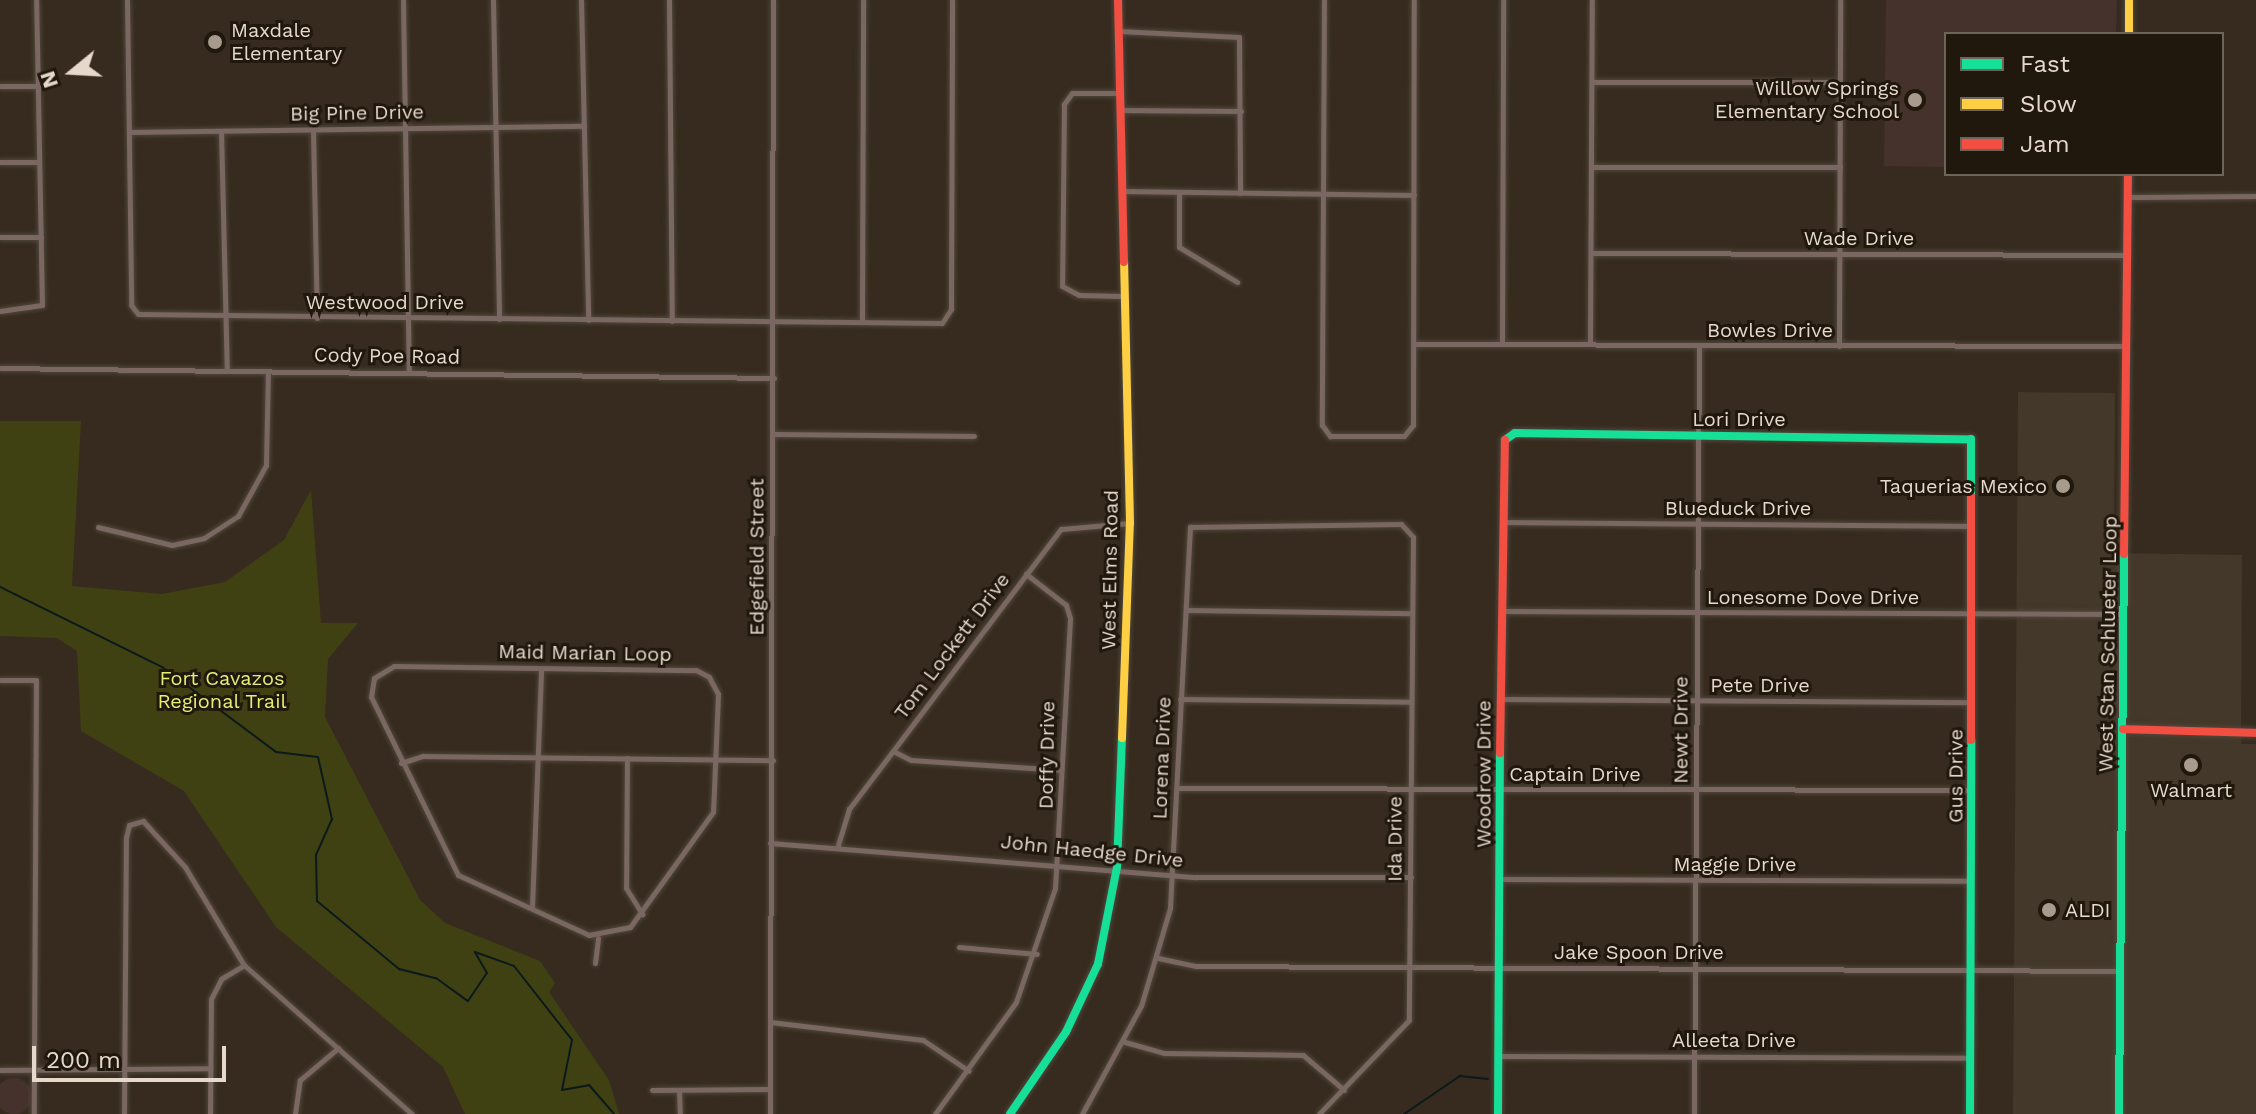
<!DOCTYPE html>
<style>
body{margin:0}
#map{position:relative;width:2256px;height:1114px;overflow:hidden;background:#362b1e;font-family:"Work Sans",sans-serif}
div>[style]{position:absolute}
.commercial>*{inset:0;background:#433829}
.education>*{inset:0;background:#45322c}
.round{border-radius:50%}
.green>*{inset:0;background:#404113}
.stream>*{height:2px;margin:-1px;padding:0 1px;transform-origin:1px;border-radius:1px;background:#0b191b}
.roads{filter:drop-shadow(0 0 2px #50473c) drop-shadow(0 0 2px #50473c)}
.street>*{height:5px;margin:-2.5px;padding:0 2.5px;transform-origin:2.5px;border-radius:2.5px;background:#7a6762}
.fast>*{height:8px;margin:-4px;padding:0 4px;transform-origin:4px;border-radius:4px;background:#16e098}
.slow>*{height:8px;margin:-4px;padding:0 4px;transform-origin:4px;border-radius:4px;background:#ffcf43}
.jam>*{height:8px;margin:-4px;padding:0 4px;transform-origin:4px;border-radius:4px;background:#f24e42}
.dots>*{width:22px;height:22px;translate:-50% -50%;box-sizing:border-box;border:4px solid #20170d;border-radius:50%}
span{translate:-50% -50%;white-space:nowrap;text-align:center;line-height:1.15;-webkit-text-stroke:6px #20170d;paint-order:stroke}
.poi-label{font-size:20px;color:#e6d8ca}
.left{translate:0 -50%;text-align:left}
.right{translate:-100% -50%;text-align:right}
.street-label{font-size:20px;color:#e6d8ca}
.park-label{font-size:20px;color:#e2ee74}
.legend{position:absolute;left:1944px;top:32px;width:280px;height:144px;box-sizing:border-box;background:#20170d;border:2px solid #6f6459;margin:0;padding:10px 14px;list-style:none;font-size:24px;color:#e6d8ca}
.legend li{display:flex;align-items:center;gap:16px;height:40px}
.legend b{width:40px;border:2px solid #6f6459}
.north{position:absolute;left:32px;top:32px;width:80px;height:80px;-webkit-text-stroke:6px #20170d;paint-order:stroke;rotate:252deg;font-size:22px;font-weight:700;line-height:32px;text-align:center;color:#e6d8ca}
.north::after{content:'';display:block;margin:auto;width:28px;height:36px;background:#e6d8ca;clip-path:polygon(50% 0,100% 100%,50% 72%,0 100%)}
.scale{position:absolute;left:32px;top:1046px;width:194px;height:36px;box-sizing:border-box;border:4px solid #e6d8ca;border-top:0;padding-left:10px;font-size:24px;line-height:28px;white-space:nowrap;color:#e6d8ca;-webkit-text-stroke:6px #20170d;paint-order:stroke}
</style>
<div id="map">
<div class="commercial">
<div style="clip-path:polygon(2018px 392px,2115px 393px,2114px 553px,2242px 555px,2241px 744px,2256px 744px,2256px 1114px,2013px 1114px)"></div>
</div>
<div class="education">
<div style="clip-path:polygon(1886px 0,2117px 0,2116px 34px,1946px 34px,1946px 167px,1884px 166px)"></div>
<div class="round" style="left:-4px;top:1078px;width:36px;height:36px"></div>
</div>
<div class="green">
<div style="clip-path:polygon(0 421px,81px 421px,72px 586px,162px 594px,225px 582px,284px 540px,311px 490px,321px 623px,358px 623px,328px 659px,325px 717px,420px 900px,445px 923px,540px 961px,555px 983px,549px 992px,609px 1080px,619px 1114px,465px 1114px,443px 1067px,276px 927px,184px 791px,81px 731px,77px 651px,57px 638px,0 636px)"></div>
</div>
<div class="stream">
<div style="left:0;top:587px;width:181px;rotate:26.3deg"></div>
<div style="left:162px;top:667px;width:142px;rotate:36.7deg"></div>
<div style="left:276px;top:752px;width:42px;rotate:6.8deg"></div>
<div style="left:318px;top:757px;width:64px;rotate:77.3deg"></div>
<div style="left:332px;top:819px;width:39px;rotate:114deg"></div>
<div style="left:316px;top:855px;width:46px;rotate:88.8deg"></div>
<div style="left:317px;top:901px;width:107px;rotate:39.7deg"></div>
<div style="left:399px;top:969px;width:38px;rotate:14deg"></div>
<div style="left:436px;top:978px;width:39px;rotate:36deg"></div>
<div style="left:468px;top:1001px;width:34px;rotate:-56deg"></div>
<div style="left:487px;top:973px;width:24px;rotate:-120deg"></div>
<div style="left:475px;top:952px;width:41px;rotate:19.7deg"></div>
<div style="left:514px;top:966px;width:94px;rotate:51.9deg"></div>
<div style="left:572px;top:1040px;width:51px;rotate:101.3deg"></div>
<div style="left:562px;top:1090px;width:27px;rotate:-10deg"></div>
<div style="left:589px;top:1085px;width:38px;rotate:49deg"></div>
<div style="left:1404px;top:1114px;width:68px;rotate:-34.2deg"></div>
<div style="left:1460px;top:1076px;width:28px;rotate:6deg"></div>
</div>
<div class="roads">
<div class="street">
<div style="left:127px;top:0;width:305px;rotate:89.2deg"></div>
<div style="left:131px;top:305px;width:11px;rotate:52deg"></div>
<div style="left:138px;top:314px;width:804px;rotate:0.64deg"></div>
<div style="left:942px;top:323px;width:17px;rotate:-57deg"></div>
<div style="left:951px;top:309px;width:309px;rotate:-89.8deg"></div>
<div style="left:403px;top:0;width:373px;rotate:89.1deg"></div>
<div style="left:493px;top:0;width:319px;rotate:88.9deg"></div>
<div style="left:581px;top:0;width:320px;rotate:88.7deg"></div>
<div style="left:669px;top:0;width:321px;rotate:89.5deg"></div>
<div style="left:1324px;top:0;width:425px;rotate:90.3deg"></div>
<div style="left:1322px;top:425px;width:14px;rotate:54deg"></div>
<div style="left:1330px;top:436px;width:74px"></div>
<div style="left:1404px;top:436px;width:14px;rotate:-51deg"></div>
<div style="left:1413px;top:425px;width:425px;rotate:-89.9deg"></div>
<div style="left:1119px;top:31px;width:120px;rotate:2.9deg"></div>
<div style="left:1239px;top:37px;width:156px;rotate:89.6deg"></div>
<div style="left:1592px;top:82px;width:248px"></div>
<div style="left:0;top:86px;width:38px"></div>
<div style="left:1120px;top:93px;width:48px;rotate:180deg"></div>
<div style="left:1072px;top:93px;width:14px;rotate:126deg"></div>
<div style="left:1064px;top:104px;width:182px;rotate:90.6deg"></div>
<div style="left:1062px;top:286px;width:19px;rotate:28deg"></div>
<div style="left:1079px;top:295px;width:43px;rotate:1.3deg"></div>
<div style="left:1120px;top:110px;width:121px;rotate:0.5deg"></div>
<div style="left:313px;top:130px;width:188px;rotate:88.8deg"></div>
<div style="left:221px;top:131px;width:239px;rotate:88.6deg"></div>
<div style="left:130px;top:132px;width:454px;rotate:-0.8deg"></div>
<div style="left:0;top:162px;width:39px"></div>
<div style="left:1592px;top:167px;width:248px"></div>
<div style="left:1121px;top:191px;width:293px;rotate:0.8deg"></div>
<div style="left:1179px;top:193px;width:54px;rotate:90deg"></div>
<div style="left:1179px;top:247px;width:68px;rotate:31.1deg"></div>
<div style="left:2128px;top:197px;width:128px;rotate:-0.4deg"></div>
<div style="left:0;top:237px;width:41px"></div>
<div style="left:1592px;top:253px;width:535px;rotate:0.21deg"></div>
<div style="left:0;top:311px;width:42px;rotate:-8.1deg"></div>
<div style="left:42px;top:305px;width:305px;rotate:-91.1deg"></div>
<div style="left:862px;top:320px;width:320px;rotate:-89.8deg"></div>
<div style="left:1413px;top:344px;width:714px;rotate:0.16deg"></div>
<div style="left:1502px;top:344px;width:344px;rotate:-89.8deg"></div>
<div style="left:1590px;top:344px;width:344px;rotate:-89.7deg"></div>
<div style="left:1839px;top:346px;width:346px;rotate:-89.8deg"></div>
<div style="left:0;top:368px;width:774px;rotate:0.74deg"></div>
<div style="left:774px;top:434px;width:200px;rotate:0.6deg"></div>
<div style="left:1502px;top:522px;width:470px;rotate:0.5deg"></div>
<div style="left:98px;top:527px;width:76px;rotate:13.7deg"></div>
<div style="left:172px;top:545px;width:33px;rotate:-12deg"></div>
<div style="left:204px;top:538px;width:40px;rotate:-32.9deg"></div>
<div style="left:238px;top:516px;width:58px;rotate:-61.2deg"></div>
<div style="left:266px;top:465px;width:94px;rotate:-88.8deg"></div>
<div style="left:1187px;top:610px;width:225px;rotate:0.8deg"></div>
<div style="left:1501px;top:611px;width:623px;rotate:0.28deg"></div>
<div style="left:394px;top:666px;width:302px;rotate:0.8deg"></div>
<div style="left:696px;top:670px;width:15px;rotate:28deg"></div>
<div style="left:709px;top:677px;width:19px;rotate:62deg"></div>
<div style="left:718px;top:694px;width:118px;rotate:92.4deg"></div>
<div style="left:713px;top:812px;width:142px;rotate:125.8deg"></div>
<div style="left:630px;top:927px;width:42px;rotate:169deg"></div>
<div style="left:589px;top:935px;width:144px;rotate:-155.4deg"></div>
<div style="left:458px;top:875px;width:198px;rotate:-116deg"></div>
<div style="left:371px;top:697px;width:19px;rotate:-81deg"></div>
<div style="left:374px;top:678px;width:23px;rotate:-31deg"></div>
<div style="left:0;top:680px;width:36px"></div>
<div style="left:36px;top:680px;width:434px;rotate:90.3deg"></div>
<div style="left:1180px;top:699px;width:231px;rotate:0.7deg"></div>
<div style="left:1500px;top:699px;width:471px;rotate:0.4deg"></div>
<div style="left:893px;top:751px;width:20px;rotate:27deg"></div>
<div style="left:911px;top:760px;width:151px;rotate:3.8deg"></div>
<div style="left:627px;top:758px;width:130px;rotate:90.4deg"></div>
<div style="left:626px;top:888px;width:31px;rotate:58deg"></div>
<div style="left:401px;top:763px;width:23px;rotate:-18deg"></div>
<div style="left:423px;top:756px;width:350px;rotate:0.7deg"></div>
<div style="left:1178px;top:788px;width:793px;rotate:0.14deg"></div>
<div style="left:770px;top:843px;width:427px;rotate:4.6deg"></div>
<div style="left:1196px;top:877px;width:215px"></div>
<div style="left:838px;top:845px;width:38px;rotate:-73deg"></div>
<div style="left:849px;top:809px;width:351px;rotate:-52.9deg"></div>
<div style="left:1061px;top:529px;width:69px;rotate:-5deg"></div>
<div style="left:1500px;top:879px;width:470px;rotate:0.2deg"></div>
<div style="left:532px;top:907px;width:239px;rotate:-87.8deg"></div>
<div style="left:959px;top:947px;width:78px;rotate:5.1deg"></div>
<div style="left:1158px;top:958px;width:39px;rotate:12deg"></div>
<div style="left:1196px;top:966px;width:924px;rotate:0.31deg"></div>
<div style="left:595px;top:963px;width:25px;rotate:-83deg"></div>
<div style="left:770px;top:1022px;width:154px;rotate:6.7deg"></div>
<div style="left:923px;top:1040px;width:55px;rotate:34deg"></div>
<div style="left:1125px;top:1042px;width:41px;rotate:15.8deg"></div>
<div style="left:1164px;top:1053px;width:139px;rotate:0.8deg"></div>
<div style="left:1303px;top:1055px;width:54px;rotate:40.5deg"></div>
<div style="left:1499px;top:1056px;width:471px;rotate:0.2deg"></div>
<div style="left:0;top:1070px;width:210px;rotate:-0.5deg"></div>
<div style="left:652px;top:1090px;width:118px;rotate:-0.5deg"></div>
<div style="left:679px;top:1090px;width:24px;rotate:88deg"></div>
<div style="left:124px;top:1114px;width:276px;rotate:-89.6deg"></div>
<div style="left:126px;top:838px;width:13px;rotate:-77deg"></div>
<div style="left:129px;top:825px;width:15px;rotate:-16deg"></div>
<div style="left:143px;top:821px;width:62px;rotate:47.6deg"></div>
<div style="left:185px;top:867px;width:114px;rotate:59deg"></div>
<div style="left:244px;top:965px;width:225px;rotate:41.6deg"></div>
<div style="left:210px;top:1114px;width:115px;rotate:-89.5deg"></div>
<div style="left:211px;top:999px;width:22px;rotate:-63deg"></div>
<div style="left:221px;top:979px;width:27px;rotate:-31deg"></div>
<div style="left:295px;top:1114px;width:34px;rotate:-82deg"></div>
<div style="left:300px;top:1080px;width:50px;rotate:-40.1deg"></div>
<div style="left:770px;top:1114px;width:1114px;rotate:-89.85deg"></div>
<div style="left:935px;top:1114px;width:138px;rotate:-54.1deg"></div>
<div style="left:1016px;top:1002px;width:120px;rotate:-71.1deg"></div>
<div style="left:1055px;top:888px;width:270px;rotate:-86.8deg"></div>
<div style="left:1070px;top:618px;width:14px;rotate:-107deg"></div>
<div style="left:1066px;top:605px;width:51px;rotate:-142.2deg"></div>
<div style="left:1082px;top:1114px;width:123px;rotate:-61.4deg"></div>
<div style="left:1141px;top:1006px;width:102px;rotate:-73.5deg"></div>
<div style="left:1170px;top:908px;width:382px;rotate:-87deg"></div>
<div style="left:1190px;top:527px;width:211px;rotate:-0.8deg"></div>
<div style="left:1401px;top:524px;width:18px;rotate:47deg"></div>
<div style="left:1413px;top:537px;width:483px;rotate:90.5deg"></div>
<div style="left:1409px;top:1020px;width:130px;rotate:133.8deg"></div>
<div style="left:1694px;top:1114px;width:768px;rotate:-89.63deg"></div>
</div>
<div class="fast">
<div style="left:1505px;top:440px;width:12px;rotate:-35deg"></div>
<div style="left:1515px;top:433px;width:456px;rotate:0.8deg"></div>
<div style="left:1971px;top:439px;width:57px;rotate:90deg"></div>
<div style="left:1010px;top:1114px;width:99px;rotate:-55.7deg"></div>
<div style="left:1066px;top:1032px;width:75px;rotate:-64.8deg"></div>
<div style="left:1098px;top:964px;width:99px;rotate:-78.9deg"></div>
<div style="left:1117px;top:867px;width:129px;rotate:-87.8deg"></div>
<div style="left:1498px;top:1114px;width:361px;rotate:-89.7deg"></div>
<div style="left:1970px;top:1114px;width:374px;rotate:-89.8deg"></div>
<div style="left:2119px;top:1114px;width:560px;rotate:-89.49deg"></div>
</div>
<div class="slow">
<div style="left:2129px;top:0;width:34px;rotate:90deg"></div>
<div style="left:1122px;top:738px;width:215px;rotate:-87.9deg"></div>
<div style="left:1130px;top:523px;width:261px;rotate:-91.3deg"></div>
</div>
<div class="jam">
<div style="left:1118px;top:0;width:262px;rotate:88.7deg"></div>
<div style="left:2124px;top:554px;width:380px;rotate:-89.4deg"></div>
<div style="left:2123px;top:729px;width:133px;rotate:1.7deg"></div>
<div style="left:1971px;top:740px;width:244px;rotate:-90deg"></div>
<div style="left:1500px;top:753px;width:313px;rotate:-89.1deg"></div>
</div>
</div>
<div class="dots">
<div style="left:215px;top:42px;background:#a89b8e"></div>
<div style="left:1915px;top:100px;background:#a89b8e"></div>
<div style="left:2063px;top:486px;background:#a89b8e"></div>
<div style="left:2191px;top:765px;background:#a89b8e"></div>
<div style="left:2049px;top:910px;background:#a89b8e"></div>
</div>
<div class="poi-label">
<span class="left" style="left:231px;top:42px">Maxdale<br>Elementary</span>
<span class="right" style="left:1899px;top:100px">Willow Springs<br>Elementary School</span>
<span class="right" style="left:2047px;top:486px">Taquerias Mexico</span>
<span style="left:2191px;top:790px">Walmart</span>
<span class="left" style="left:2065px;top:910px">ALDI</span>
</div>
<div class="street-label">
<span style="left:357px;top:113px;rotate:-1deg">Big Pine Drive</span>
<span style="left:1859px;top:238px">Wade Drive</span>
<span style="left:385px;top:302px">Westwood Drive</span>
<span style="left:1770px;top:330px">Bowles Drive</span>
<span style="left:387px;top:356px;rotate:1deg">Cody Poe Road</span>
<span style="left:1739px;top:419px">Lori Drive</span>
<span style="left:1738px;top:508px">Blueduck Drive</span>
<span style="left:757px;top:557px;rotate:-90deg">Edgefield Street</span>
<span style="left:1110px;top:570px;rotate:-89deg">West Elms Road</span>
<span style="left:1813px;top:597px">Lonesome Dove Drive</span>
<span style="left:2108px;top:644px;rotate:-89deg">West Stan Schlueter Loop</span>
<span style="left:952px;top:646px;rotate:-53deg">Tom Lockett Drive</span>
<span style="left:585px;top:653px;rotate:1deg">Maid Marian Loop</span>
<span style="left:1760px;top:685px">Pete Drive</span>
<span style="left:1681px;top:730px;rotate:-90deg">Newt Drive</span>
<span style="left:1047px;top:755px;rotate:-89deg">Doffy Drive</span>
<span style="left:1162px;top:758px;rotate:-88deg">Lorena Drive</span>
<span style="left:1484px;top:774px;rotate:-90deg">Woodrow Drive</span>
<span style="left:1575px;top:774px">Captain Drive</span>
<span style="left:1956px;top:776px;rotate:-90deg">Gus Drive</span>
<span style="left:1395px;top:839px;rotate:-90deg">Ida Drive</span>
<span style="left:1092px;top:851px;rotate:6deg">John Haedge Drive</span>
<span style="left:1735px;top:864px">Maggie Drive</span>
<span style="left:1639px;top:952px">Jake Spoon Drive</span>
<span style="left:1734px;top:1040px">Alleeta Drive</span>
</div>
<div class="park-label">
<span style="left:222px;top:690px">Fort Cavazos<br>Regional Trail</span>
</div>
<ul class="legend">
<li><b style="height:10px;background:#16e098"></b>Fast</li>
<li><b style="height:10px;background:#ffcf43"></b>Slow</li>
<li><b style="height:10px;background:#f24e42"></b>Jam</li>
</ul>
<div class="north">N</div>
<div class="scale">200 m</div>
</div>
